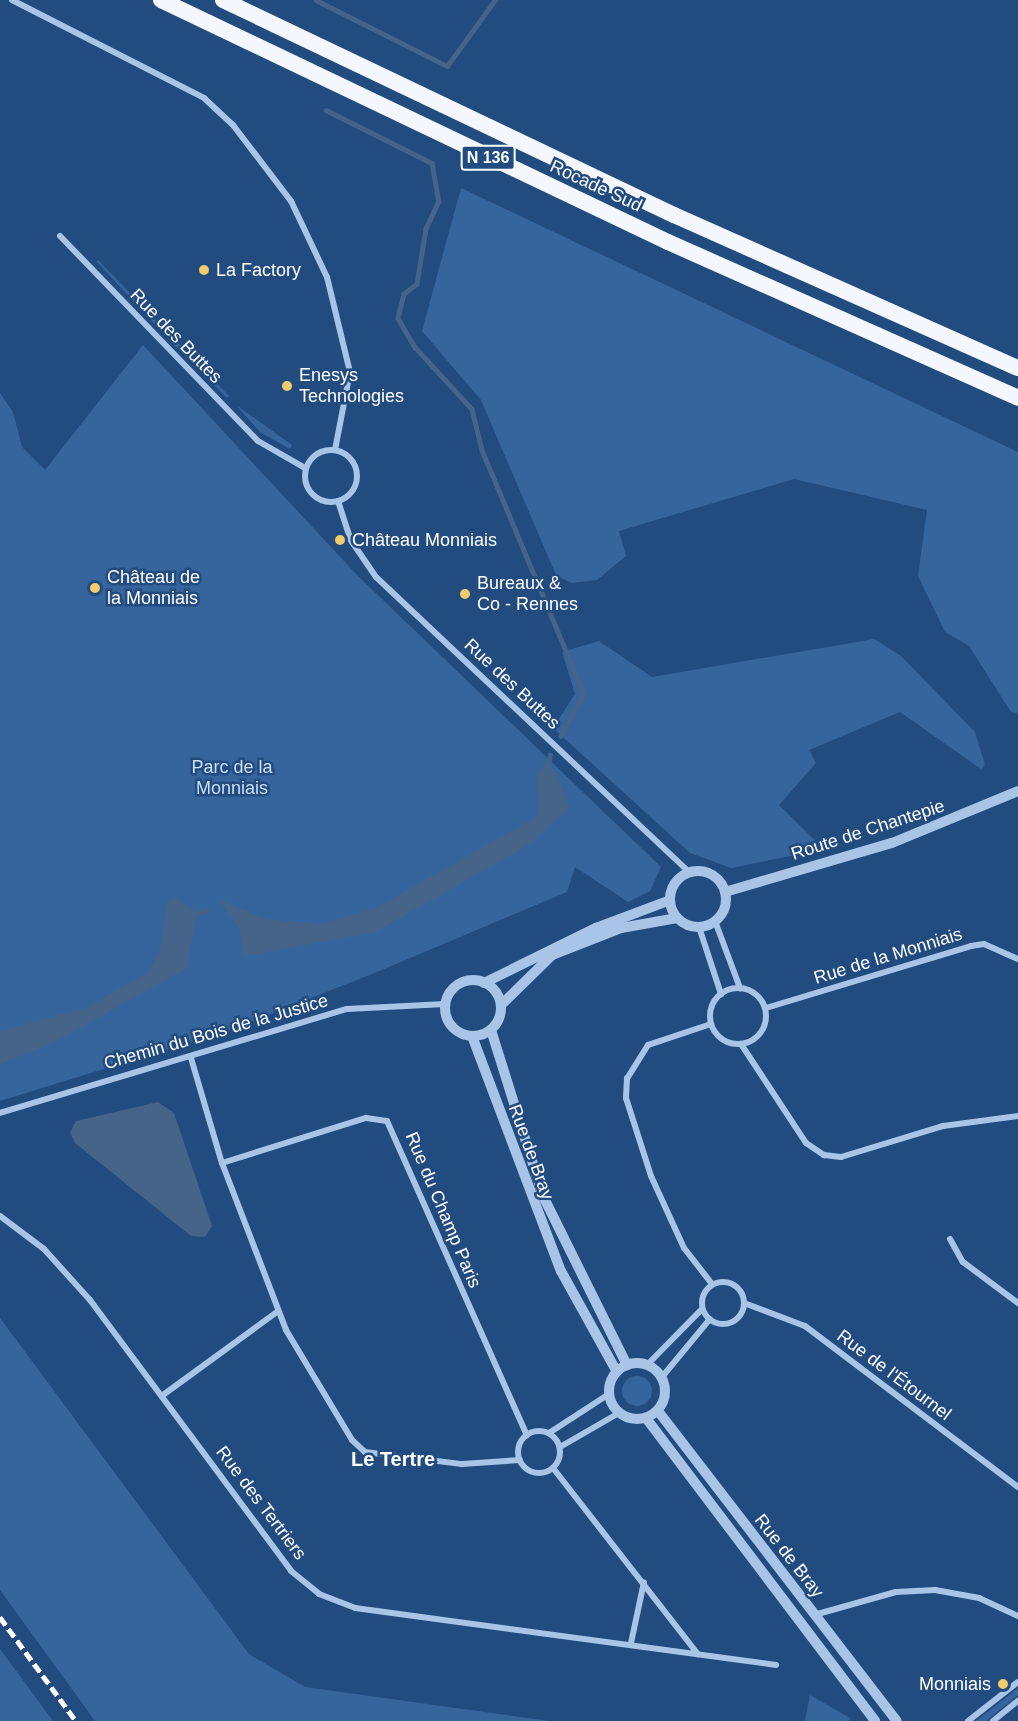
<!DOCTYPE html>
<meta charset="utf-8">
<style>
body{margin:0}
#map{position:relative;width:1018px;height:1721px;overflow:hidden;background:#224b7f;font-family:Helvetica,sans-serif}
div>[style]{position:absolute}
.green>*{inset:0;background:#36659d}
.round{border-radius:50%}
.water>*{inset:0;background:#46648a}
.stream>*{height:4.5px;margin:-2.25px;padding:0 2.25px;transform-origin:2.25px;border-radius:2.25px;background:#46648a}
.minor>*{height:6px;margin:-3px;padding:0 3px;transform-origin:3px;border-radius:3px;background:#a8c4e7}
.minor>.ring{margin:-3px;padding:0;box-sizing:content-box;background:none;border:6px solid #a8c4e7;border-radius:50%}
.tertiary>*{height:10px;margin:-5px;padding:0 5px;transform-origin:5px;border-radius:5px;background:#a8c4e7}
.tertiary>.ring{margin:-5px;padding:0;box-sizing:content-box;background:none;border:10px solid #a8c4e7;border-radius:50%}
.trunk>*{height:16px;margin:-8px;padding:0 8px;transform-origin:8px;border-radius:8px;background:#f4f8fe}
.rail>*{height:4.5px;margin-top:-2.25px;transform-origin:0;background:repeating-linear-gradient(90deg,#fff 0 10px,transparent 0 14.5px)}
.dots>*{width:16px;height:16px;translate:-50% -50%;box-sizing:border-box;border:3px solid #224b7f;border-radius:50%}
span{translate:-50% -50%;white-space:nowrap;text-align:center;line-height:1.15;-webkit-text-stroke:5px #224b7f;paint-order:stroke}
.shield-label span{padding:2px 4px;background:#224b7f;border:2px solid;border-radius:4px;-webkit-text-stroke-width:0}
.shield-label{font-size:16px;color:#fff;font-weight:700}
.street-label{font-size:18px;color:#fff}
.poi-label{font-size:18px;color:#fff}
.left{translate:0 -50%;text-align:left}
.right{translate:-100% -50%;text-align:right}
.park-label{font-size:18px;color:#cbdef5}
.neighbourhood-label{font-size:20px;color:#fff;font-weight:700}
</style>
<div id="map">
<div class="green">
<div style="clip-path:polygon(461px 188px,1018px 452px,1018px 713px,1011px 712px,969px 646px,945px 632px,918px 576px,927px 510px,794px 479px,619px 531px,626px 556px,597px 580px,571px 583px,556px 575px,481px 400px,422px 331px)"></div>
<div style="clip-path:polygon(97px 262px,98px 260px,166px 330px,162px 332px)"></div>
<div style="clip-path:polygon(173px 337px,229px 396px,227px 398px,170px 341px)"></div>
<div style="clip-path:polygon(143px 345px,358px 576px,661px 867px,650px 891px,628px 902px,575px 867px,567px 892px,377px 972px,230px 1030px,0 1101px,0 393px,13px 412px,22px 447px,45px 470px)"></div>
<div style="clip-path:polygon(236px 405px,292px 445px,290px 449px,260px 432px)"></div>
<div style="clip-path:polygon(874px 639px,901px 656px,975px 732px,985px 765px,981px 769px,900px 712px,809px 750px,816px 763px,779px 805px,824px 849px,731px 868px,690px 853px,553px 728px,575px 694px,562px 652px,599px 641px,652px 677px)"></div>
<div style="clip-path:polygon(0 1318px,249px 1654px,305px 1687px,549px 1721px,95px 1721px,0 1590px)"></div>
<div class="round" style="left:622px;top:1376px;width:30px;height:30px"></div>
<div style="clip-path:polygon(0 1649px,6px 1657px,53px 1721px,0 1721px)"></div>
<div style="clip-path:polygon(1018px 1688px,1018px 1695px,986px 1721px,976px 1721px)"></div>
<div style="clip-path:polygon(810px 1695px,850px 1718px,849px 1721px,805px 1721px)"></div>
</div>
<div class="water">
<div style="clip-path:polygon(547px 763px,557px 773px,569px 808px,525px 847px,375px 932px,244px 956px,239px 928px,220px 900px,266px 919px,320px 924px,376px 908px,538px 816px,537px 772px)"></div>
<div style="clip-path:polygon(176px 898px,197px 912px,187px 968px,53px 1043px,0 1064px,0 1031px,86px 1008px,150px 971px,161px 946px,167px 902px)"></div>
<div style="clip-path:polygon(158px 1102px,174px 1113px,212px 1226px,205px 1237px,191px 1236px,75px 1143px,70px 1132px,76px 1121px)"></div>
</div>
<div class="stream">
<div style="left:316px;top:0;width:147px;rotate:26.7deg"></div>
<div style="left:447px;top:66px;width:82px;rotate:-54deg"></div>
<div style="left:326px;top:110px;width:119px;rotate:26.6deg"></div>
<div style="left:432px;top:163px;width:39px;rotate:80deg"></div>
<div style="left:439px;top:201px;width:31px;rotate:115deg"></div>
<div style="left:426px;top:229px;width:56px;rotate:99.3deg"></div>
<div style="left:417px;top:284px;width:16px;rotate:142deg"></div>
<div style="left:404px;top:294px;width:25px;rotate:104deg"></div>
<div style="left:398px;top:318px;width:34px;rotate:60deg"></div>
<div style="left:415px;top:347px;width:84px;rotate:47.4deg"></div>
<div style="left:472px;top:409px;width:42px;rotate:76.3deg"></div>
<div style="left:482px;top:450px;width:264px;rotate:67.3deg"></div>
<div style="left:584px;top:694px;width:48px;rotate:118.7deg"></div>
<div style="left:547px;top:769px;width:14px;rotate:-78deg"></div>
<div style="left:193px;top:914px;width:14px;rotate:-12deg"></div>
</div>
<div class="minor">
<div style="left:12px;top:0;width:216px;rotate:27deg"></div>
<div style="left:204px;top:98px;width:40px;rotate:43deg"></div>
<div style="left:233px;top:125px;width:96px;rotate:52.7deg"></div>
<div style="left:291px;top:201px;width:84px;rotate:64.7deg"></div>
<div style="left:327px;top:277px;width:98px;rotate:76.4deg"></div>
<div style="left:350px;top:372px;width:79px;rotate:100.9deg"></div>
<div style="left:60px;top:236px;width:285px;rotate:46deg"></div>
<div style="left:258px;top:441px;width:54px;rotate:29.9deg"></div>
<div class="ring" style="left:305px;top:450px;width:46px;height:46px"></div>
<div style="left:338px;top:501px;width:40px;rotate:72deg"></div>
<div style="left:350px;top:539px;width:46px;rotate:55.6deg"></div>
<div style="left:376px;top:577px;width:430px;rotate:43.3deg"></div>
<div style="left:715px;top:921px;width:72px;rotate:69.5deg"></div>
<div style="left:699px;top:927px;width:71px;rotate:71.8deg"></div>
<div class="ring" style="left:710px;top:988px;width:50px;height:50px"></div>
<div style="left:766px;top:1008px;width:214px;rotate:-16.8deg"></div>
<div style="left:971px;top:946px;width:13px;rotate:-9deg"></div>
<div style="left:984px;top:944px;width:37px;rotate:24deg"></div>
<div style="left:711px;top:1024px;width:66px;rotate:161.6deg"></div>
<div style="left:648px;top:1045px;width:39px;rotate:122deg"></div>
<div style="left:627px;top:1078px;width:20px;rotate:93deg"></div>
<div style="left:626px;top:1098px;width:82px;rotate:72.2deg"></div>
<div style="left:651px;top:1176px;width:79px;rotate:65.4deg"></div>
<div style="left:684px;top:1248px;width:46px;rotate:52.1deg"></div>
<div style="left:741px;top:1044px;width:118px;rotate:56.7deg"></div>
<div style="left:806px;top:1143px;width:22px;rotate:34deg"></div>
<div style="left:824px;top:1155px;width:17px;rotate:7deg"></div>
<div style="left:841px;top:1157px;width:107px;rotate:-16.9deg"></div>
<div style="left:943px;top:1126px;width:76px;rotate:-7.6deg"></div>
<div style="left:191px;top:1058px;width:109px;rotate:73.6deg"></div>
<div style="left:222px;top:1163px;width:179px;rotate:69deg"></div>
<div style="left:286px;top:1330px;width:128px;rotate:59deg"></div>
<div style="left:352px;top:1440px;width:18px;rotate:43deg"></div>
<div style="left:365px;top:1452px;width:98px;rotate:7.1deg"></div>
<div style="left:462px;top:1464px;width:58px;rotate:-3.9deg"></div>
<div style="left:0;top:1113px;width:362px;rotate:-16.7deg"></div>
<div style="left:347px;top:1009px;width:98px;rotate:-2.9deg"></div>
<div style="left:222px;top:1163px;width:151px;rotate:-17.4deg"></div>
<div style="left:366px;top:1118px;width:21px;rotate:8deg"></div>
<div style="left:387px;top:1121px;width:344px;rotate:66deg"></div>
<div style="left:0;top:1216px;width:55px;rotate:36.9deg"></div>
<div style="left:44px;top:1249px;width:69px;rotate:48deg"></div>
<div style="left:90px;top:1300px;width:337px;rotate:53.4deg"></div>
<div style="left:291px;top:1571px;width:36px;rotate:39deg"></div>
<div style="left:319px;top:1594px;width:39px;rotate:21deg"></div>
<div style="left:355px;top:1608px;width:425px;rotate:7.7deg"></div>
<div style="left:950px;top:1239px;width:26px;rotate:61deg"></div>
<div style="left:963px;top:1262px;width:69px;rotate:36.7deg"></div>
<div class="ring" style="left:702px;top:1282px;width:36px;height:36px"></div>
<div style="left:744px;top:1303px;width:65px;rotate:20.7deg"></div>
<div style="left:805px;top:1326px;width:267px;rotate:37.1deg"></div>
<div style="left:647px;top:1365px;width:78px;rotate:-45.5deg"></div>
<div style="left:662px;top:1377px;width:75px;rotate:-50.4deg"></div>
<div style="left:163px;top:1395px;width:142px;rotate:-36.1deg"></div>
<div class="ring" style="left:518px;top:1431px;width:36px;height:36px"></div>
<div style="left:549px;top:1433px;width:72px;rotate:-33deg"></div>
<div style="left:560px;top:1447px;width:68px;rotate:-30deg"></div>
<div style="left:553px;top:1468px;width:236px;rotate:52.1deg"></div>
<div style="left:814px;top:1615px;width:85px;rotate:-15.7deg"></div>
<div style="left:896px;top:1592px;width:39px;rotate:-3deg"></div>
<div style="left:935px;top:1590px;width:45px;rotate:10.3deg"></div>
<div style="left:979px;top:1598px;width:43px;rotate:24.8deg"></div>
<div style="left:631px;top:1643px;width:62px;rotate:-78deg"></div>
<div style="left:968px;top:1721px;width:63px;rotate:-38deg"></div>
<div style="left:993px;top:1721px;width:32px;rotate:-39deg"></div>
</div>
<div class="tertiary">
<div class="ring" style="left:670px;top:871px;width:46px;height:46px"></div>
<div style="left:725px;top:892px;width:174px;rotate:-16.4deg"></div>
<div style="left:892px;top:843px;width:136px;rotate:-22.4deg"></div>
<div class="ring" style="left:445px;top:980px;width:46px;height:46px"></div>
<div style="left:484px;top:983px;width:125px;rotate:-26.2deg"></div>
<div style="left:596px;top:928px;width:79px;rotate:-20.7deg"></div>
<div style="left:501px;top:1005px;width:71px;rotate:-44.4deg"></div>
<div style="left:552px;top:955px;width:74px;rotate:-21.4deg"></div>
<div style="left:621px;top:928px;width:57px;rotate:-10.1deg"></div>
<div style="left:491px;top:1030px;width:174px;rotate:72.6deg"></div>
<div style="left:543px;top:1196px;width:189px;rotate:63.6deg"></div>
<div style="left:472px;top:1036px;width:251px;rotate:69.3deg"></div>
<div style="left:561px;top:1271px;width:115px;rotate:61deg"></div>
<div class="ring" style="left:609px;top:1363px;width:46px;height:46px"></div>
<div style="left:658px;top:1411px;width:391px;rotate:52.4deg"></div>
<div style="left:646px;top:1418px;width:380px;rotate:52.9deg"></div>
</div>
<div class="trunk">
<div style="left:161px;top:0;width:562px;rotate:25.52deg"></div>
<div style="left:668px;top:242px;width:383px;rotate:24deg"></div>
<div style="left:223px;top:0;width:500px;rotate:25.5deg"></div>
<div style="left:674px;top:215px;width:376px;rotate:24deg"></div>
</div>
<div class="rail">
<div style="left:0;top:1617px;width:129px;rotate:53.8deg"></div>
</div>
<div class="dots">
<div style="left:204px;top:270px;background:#f2cb6b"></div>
<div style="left:287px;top:386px;background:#f2cb6b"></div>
<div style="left:340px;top:540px;background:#f2cb6b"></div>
<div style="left:95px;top:588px;background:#f2cb6b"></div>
<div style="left:465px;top:594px;background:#f2cb6b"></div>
<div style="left:1003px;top:1684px;background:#f2cb6b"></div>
</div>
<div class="shield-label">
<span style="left:488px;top:158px">N 136</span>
</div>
<div class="street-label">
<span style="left:596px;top:186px;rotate:25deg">Rocade Sud</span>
<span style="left:176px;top:336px;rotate:46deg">Rue des Buttes</span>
<span style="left:512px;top:684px;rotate:43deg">Rue des Buttes</span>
<span style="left:868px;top:830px;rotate:-18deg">Route de Chantepie</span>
<span style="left:888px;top:956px;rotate:-17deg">Rue de la Monniais</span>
<span style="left:216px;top:1032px;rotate:-16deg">Chemin du Bois de la Justice</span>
<span style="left:531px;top:1152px;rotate:70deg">Rue de Bray</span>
<span style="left:443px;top:1210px;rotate:67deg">Rue du Champ Paris</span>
<span style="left:894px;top:1375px;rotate:37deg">Rue de l'Étournel</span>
<span style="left:261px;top:1503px;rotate:53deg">Rue des Tertriers</span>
<span style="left:789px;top:1556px;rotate:52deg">Rue de Bray</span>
</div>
<div class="poi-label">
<span class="left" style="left:216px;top:270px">La Factory</span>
<span class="left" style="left:299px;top:386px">Enesys<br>Technologies</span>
<span class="left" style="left:352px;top:540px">Château Monniais</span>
<span class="left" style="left:107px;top:588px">Château de<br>la Monniais</span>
<span class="left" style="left:477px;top:594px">Bureaux &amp;<br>Co - Rennes</span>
<span class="right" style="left:991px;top:1684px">Monniais</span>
</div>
<div class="park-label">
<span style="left:232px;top:778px">Parc de la<br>Monniais</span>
</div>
<div class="neighbourhood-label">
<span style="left:393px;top:1459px">Le Tertre</span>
</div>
</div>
